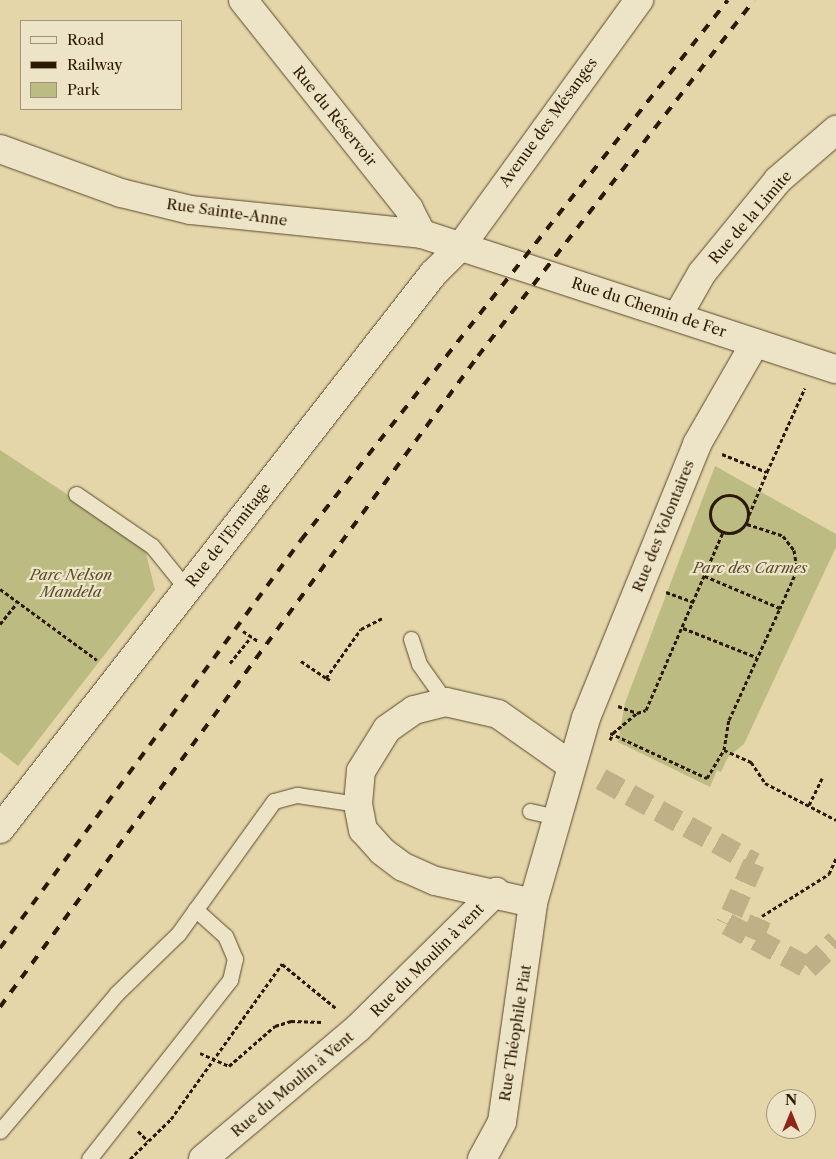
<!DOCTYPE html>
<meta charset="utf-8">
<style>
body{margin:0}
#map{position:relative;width:836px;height:1159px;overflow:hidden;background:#e4d6a9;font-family:"Libre Caslon Text",serif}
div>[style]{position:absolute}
.green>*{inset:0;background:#bcbb82}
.pedestrian-tunnel>*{height:22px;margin-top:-11px;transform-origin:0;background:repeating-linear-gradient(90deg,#bfb088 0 22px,transparent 0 33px)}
.path>*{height:3px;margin-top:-1.5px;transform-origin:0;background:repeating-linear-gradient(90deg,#2c1903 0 4px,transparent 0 6.5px)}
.path>.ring{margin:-1.5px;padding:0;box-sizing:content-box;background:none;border:3px solid #2c1903;border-radius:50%}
.roads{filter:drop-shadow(0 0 1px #5a482c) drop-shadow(0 0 1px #5a482c)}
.service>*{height:15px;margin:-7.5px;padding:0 7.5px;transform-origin:7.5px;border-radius:7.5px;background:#ede4c7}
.minor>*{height:28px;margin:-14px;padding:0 14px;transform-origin:14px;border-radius:14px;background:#ede4c7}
.tertiary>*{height:28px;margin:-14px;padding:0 14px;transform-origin:14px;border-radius:14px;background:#ede4c7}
.rail>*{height:4px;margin-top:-2px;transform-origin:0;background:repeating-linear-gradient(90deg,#2c1903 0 9px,transparent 0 18px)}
span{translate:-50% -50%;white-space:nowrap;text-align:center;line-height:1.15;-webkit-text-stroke:4.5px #ede4c7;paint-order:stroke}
.street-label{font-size:15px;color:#2c1903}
.park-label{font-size:15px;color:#574a29;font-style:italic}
.legend{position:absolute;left:20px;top:20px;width:162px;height:90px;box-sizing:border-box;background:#ede4c7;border:1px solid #a09379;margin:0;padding:6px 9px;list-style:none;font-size:15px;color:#2c1903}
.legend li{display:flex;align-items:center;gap:10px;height:25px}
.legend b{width:25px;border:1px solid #a09379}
.north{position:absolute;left:766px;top:1089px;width:50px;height:50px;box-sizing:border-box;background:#ede4c7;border:1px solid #a09379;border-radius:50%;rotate:0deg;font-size:14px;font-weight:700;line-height:20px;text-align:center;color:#2c1903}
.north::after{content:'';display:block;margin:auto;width:18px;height:22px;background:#8f2418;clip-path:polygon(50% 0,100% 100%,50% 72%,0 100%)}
</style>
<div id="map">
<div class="green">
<div style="clip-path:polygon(0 450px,144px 545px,155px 590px,18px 766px,0 752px)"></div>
<div style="clip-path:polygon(715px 466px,836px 534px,836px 547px,744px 744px,728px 757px,721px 772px,717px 770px,710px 787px,618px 742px,625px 703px)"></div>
</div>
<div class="pedestrian-tunnel">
<div style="left:601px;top:779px;width:175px;rotate:28.8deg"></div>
<div style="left:754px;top:863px;width:67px;rotate:113.9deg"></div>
<div style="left:727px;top:924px;width:92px;rotate:28.5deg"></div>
<div style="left:808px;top:968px;width:39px;rotate:-44deg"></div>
<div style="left:752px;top:939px;width:25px;rotate:-67deg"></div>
</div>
<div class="path">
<div style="left:722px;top:454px;width:48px;rotate:21.8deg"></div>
<div style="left:767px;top:472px;width:92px;rotate:-65.7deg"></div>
<div class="ring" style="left:710px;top:495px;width:35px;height:35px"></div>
<div style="left:749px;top:515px;width:47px;rotate:-67.3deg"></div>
<div style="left:747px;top:524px;width:38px;rotate:18deg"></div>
<div style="left:783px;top:536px;width:18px;rotate:52deg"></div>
<div style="left:794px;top:550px;width:20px;rotate:81deg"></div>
<div style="left:797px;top:570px;width:42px;rotate:114.1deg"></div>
<div style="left:0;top:589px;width:120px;rotate:36.2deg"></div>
<div style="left:666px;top:592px;width:29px;rotate:20deg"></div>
<div style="left:0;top:624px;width:26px;rotate:-51deg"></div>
<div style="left:683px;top:628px;width:79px;rotate:21.7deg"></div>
<div style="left:243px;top:631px;width:18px;rotate:34deg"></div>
<div style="left:301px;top:661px;width:30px;rotate:34deg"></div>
<div style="left:230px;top:663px;width:33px;rotate:-51deg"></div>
<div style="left:330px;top:680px;width:4px;rotate:-153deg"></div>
<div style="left:326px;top:678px;width:60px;rotate:-54.5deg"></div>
<div style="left:361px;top:629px;width:25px;rotate:-27deg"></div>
<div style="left:618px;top:706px;width:20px;rotate:20deg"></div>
<div style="left:637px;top:713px;width:9px;rotate:-18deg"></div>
<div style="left:646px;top:710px;width:194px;rotate:-66.6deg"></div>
<div style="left:610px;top:733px;width:107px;rotate:24.9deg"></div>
<div style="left:707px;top:778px;width:33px;rotate:-59deg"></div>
<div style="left:724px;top:750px;width:30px;rotate:-81deg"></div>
<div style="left:729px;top:720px;width:123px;rotate:-65.5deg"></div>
<div style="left:780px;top:608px;width:82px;rotate:-156.9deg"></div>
<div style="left:610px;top:740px;width:8px;rotate:-67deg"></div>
<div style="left:613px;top:733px;width:31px;rotate:-40deg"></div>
<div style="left:724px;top:750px;width:30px;rotate:24deg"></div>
<div style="left:751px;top:762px;width:25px;rotate:56deg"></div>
<div style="left:765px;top:783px;width:80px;rotate:27.5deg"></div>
<div style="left:809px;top:805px;width:30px;rotate:-64deg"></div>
<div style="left:762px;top:916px;width:79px;rotate:-32.1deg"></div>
<div style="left:829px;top:874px;width:17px;rotate:-66deg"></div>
<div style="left:200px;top:1053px;width:32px;rotate:24deg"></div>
<div style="left:229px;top:1066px;width:61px;rotate:-41deg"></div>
<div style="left:275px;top:1026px;width:17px;rotate:-17deg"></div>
<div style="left:291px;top:1021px;width:31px;rotate:2deg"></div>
<div style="left:138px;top:1131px;width:14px;rotate:45deg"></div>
<div style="left:130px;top:1159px;width:57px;rotate:-44.3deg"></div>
<div style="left:171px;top:1119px;width:191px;rotate:-54.4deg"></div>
<div style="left:282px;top:964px;width:71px;rotate:39.3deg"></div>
</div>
<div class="roads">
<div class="service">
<div style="left:76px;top:494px;width:92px;rotate:34.4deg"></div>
<div style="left:152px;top:546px;width:54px;rotate:51deg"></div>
<div style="left:411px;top:639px;width:26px;rotate:72deg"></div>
<div style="left:419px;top:664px;width:47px;rotate:54.6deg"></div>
<div style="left:530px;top:811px;width:28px;rotate:13deg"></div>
<div style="left:0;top:1131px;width:180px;rotate:-49.7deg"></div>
<div style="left:116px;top:994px;width:86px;rotate:-44.1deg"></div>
<div style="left:178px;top:934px;width:164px;rotate:-54.2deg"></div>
<div style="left:274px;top:801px;width:24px;rotate:-15deg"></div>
<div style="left:297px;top:795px;width:62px;rotate:8.4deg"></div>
<div style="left:89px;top:1159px;width:228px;rotate:-51.8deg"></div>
<div style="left:230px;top:980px;width:22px;rotate:-77deg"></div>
<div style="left:235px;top:959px;width:25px;rotate:-113deg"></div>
<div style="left:225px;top:936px;width:40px;rotate:-138deg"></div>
</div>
<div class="minor">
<div style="left:243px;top:0;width:267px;rotate:51.5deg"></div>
<div style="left:409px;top:209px;width:28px;rotate:63deg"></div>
<div style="left:678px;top:315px;width:48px;rotate:-60.3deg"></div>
<div style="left:702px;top:273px;width:120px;rotate:-50.7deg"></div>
<div style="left:778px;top:180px;width:77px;rotate:-40.8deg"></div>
<div style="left:533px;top:903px;width:100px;rotate:-167.3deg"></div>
<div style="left:435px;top:881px;width:35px;rotate:-156deg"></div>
<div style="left:403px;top:867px;width:26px;rotate:-143deg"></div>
<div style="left:382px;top:851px;width:28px;rotate:-132deg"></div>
<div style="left:363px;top:830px;width:26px;rotate:-101deg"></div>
<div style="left:358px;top:804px;width:33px;rotate:-85deg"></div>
<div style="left:361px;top:771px;width:49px;rotate:-58.2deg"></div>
<div style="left:387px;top:729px;width:33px;rotate:-35deg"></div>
<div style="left:414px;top:710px;width:33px;rotate:-14deg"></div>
<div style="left:446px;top:702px;width:53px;rotate:13deg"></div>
<div style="left:498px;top:714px;width:90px;rotate:35.1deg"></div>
<div style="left:203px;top:1159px;width:203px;rotate:-40.2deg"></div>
<div style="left:358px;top:1028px;width:194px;rotate:-44.6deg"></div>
<div style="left:482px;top:1159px;width:42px;rotate:-61.6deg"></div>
<div style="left:502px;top:1122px;width:221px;rotate:-81.9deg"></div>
<div style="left:533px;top:903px;width:192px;rotate:-74deg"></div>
<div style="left:586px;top:718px;width:296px;rotate:-67.9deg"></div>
<div style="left:697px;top:444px;width:116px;rotate:-60.1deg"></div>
</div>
<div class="tertiary">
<div style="left:0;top:149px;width:129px;rotate:20deg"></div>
<div style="left:121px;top:193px;width:72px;rotate:13.7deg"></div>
<div style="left:191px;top:210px;width:232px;rotate:5.9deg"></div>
<div style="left:422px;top:234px;width:435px;rotate:18.1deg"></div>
<div style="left:0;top:829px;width:704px;rotate:-52.04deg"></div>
<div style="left:433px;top:274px;width:40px;rotate:-45deg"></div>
<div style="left:461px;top:246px;width:304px;rotate:-54.1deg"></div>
</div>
</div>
<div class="rail">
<div style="left:0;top:948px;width:507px;rotate:-53.58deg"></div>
<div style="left:301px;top:540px;width:688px;rotate:-51.67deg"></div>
<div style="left:0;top:1007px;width:808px;rotate:-53.71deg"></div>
<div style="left:478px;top:356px;width:450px;rotate:-52.2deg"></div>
</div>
<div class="street-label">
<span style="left:335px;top:116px;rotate:51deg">Rue du Réservoir</span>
<span style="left:548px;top:122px;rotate:-54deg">Avenue des Mésanges</span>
<span style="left:227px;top:212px;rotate:8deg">Rue Sainte-Anne</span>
<span style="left:750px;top:217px;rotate:-49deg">Rue de la Limite</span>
<span style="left:649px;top:307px;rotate:18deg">Rue du Chemin de Fer</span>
<span style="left:663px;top:526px;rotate:-68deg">Rue des Volontaires</span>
<span style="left:228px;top:535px;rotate:-52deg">Rue de l'Ermitage</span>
<span style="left:427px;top:960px;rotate:-45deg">Rue du Moulin à vent</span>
<span style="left:515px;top:1033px;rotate:-81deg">Rue Théophile Piat</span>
<span style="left:292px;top:1084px;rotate:-40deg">Rue du Moulin à Vent</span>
</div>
<div class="park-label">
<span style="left:750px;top:568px">Parc des Carmes</span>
<span style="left:71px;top:583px">Parc Nelson<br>Mandela</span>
</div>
<ul class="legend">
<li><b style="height:6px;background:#ede4c7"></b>Road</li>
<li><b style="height:6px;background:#2c1903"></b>Railway</li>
<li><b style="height:14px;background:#bcbb82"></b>Park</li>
</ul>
<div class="north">N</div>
</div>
